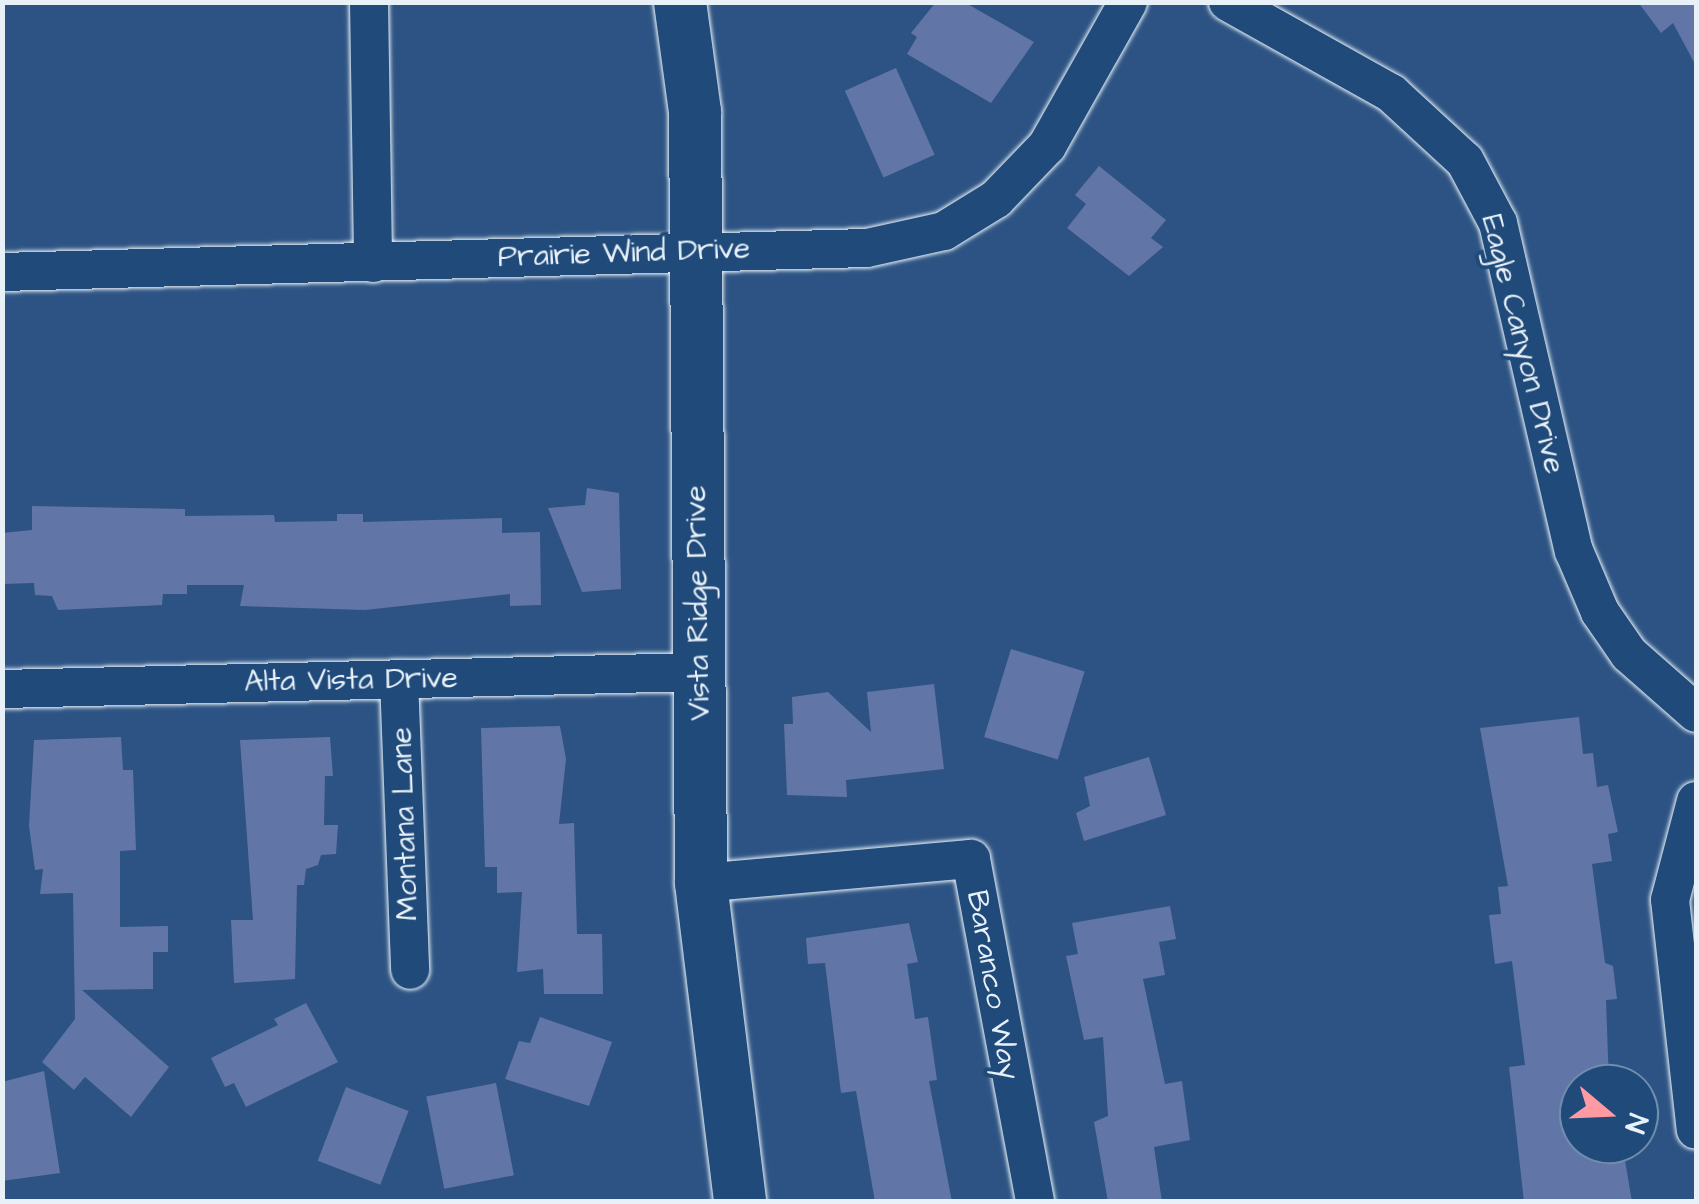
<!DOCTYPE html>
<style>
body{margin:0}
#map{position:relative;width:1699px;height:1204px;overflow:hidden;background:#2c5383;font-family:"Architects Daughter",sans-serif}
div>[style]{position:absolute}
.building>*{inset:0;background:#6176a6;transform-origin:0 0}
.roads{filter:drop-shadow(0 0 2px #e8f1f8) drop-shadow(0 0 2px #e8f1f8)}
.street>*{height:38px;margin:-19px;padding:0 19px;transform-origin:19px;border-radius:19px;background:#1f4a7a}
.secondary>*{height:52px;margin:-26px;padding:0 26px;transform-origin:26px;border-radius:26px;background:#1f4a7a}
span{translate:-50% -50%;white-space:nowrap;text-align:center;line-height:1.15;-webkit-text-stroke:8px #1f4a7a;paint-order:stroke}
.street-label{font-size:30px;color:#e8f1f8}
.frame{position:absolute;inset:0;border:5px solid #e8f1f8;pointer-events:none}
.north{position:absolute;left:1559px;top:1064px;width:100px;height:100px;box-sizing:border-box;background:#1f4a7a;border:2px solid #6f8dac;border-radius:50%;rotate:109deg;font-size:28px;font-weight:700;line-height:40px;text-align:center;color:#e8f1f8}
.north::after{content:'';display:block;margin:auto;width:35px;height:45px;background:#ff9aa2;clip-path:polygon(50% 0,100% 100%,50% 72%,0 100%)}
</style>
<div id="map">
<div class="building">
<div style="clip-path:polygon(936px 2px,964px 2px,1034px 42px,991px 103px,907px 54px,917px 37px,911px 33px)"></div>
<div style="clip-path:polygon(1638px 2px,1696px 2px,1696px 66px,1673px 23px,1661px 33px)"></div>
<div style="left:896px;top:68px;width:95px;height:56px;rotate:66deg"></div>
<div style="clip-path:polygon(1099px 166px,1166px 220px,1151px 238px,1163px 247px,1129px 276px,1067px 228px,1086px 204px,1075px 195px)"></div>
<div style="clip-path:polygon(587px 488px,619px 493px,621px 589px,582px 592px,548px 508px,585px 505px)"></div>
<div style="clip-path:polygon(32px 506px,185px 509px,185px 516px,274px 515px,275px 522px,337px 521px,337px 514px,363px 514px,363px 522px,502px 518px,502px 533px,540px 532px,541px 605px,510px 606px,510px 594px,365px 610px,240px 606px,244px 585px,187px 585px,187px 594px,163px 594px,162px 605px,58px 610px,52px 596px,35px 595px,34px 583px,2px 584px,2px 533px,32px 530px)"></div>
<div style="left:1011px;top:649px;width:77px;height:92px;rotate:17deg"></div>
<div style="clip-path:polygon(934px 684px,944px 769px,846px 780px,847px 797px,787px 795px,784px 724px,793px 724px,792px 697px,828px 692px,871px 732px,867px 692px)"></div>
<div style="clip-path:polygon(1579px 717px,1583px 754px,1593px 753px,1597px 787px,1608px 785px,1618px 832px,1608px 834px,1612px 861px,1592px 864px,1605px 963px,1613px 966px,1617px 999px,1606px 1000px,1609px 1084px,1579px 1084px,1579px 1144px,1623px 1148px,1632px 1202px,1524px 1202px,1509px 1067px,1525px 1065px,1512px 961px,1495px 964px,1489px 915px,1501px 914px,1498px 887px,1508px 886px,1480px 728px)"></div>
<div style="clip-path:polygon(560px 726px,566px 759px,559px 824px,574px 823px,577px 934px,602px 934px,603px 994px,544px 994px,543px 969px,517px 972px,522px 892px,497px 893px,497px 867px,485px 867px,481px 728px)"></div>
<div style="clip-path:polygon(121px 737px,123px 770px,133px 770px,136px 850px,120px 851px,120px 927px,168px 926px,168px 952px,153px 952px,153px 989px,82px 990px,169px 1067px,131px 1117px,85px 1077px,74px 1090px,42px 1062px,75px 1019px,73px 893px,40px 894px,43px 869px,35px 870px,29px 826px,34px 740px)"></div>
<div style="clip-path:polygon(330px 737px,333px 776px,325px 776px,324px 825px,338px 825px,336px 854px,321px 855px,318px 865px,306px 869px,304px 885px,297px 885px,295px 979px,234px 983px,231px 920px,253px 920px,240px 740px)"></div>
<div style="clip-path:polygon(1149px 757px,1166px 815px,1084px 841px,1076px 813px,1090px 806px,1084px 777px)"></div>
<div style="clip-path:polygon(1170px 906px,1176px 939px,1159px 942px,1165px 975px,1143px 979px,1165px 1084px,1182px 1081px,1190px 1140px,1154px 1147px,1162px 1202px,1108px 1202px,1094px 1122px,1108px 1116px,1103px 1037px,1084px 1040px,1066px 956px,1078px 954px,1072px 923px)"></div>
<div style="clip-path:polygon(909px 923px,918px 962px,907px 964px,915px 1019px,928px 1017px,937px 1080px,929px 1081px,952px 1202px,875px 1202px,856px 1091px,841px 1093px,825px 963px,808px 964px,806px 938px)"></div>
<div style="clip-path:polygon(306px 1003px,338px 1062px,246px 1107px,234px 1083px,225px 1087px,211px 1058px,278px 1025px,274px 1019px)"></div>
<div style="clip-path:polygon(540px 1017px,612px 1042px,589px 1106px,505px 1079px,519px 1041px,530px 1043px)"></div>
<div style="clip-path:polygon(44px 1071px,60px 1173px,2px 1181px,2px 1082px)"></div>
<div style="left:496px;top:1083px;width:94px;height:71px;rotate:79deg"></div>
<div style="left:346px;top:1087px;width:67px;height:79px;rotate:21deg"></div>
</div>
<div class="roads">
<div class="street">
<div style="left:369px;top:2px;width:261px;rotate:89.1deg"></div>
<div style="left:1228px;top:2px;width:187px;rotate:29.2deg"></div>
<div style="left:1391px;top:93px;width:100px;rotate:42.6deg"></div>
<div style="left:1465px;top:161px;width:70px;rotate:62deg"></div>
<div style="left:1498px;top:223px;width:337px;rotate:77deg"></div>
<div style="left:1574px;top:551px;width:66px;rotate:66.9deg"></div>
<div style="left:1600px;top:612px;width:51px;rotate:55.4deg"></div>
<div style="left:1629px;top:654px;width:89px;rotate:41.4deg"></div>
<div style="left:2px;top:272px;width:865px;rotate:-1.59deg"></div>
<div style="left:867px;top:248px;width:79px;rotate:-12.4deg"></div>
<div style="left:944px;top:231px;width:61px;rotate:-31.6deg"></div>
<div style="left:996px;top:199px;width:74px;rotate:-46.1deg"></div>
<div style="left:1047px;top:146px;width:165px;rotate:-60.6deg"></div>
<div style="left:399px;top:679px;width:291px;rotate:87.8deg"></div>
<div style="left:2px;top:689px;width:697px;rotate:-1.4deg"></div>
<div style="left:1696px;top:801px;width:102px;rotate:104.7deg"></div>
<div style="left:1670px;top:900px;width:231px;rotate:83.6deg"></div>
<div style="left:701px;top:883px;width:271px;rotate:-5.1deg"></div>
<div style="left:971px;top:859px;width:349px;rotate:79.4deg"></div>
</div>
<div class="secondary">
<div style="left:680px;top:2px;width:111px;rotate:82.2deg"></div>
<div style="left:695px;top:112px;width:771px;rotate:89.55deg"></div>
<div style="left:701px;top:883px;width:321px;rotate:83deg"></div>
</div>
</div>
<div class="street-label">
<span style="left:624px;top:253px;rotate:-2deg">Prairie Wind Drive</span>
<span style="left:1523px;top:344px;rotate:76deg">Eagle Canyon Drive</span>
<span style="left:698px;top:603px;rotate:-91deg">Vista Ridge Drive</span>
<span style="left:351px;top:680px;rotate:-1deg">Alta Vista Drive</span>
<span style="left:405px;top:824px;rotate:-92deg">Montana Lane</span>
<span style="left:993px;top:985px;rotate:80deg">Baranco Way</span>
</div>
<div class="frame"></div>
<div class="north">N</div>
</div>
